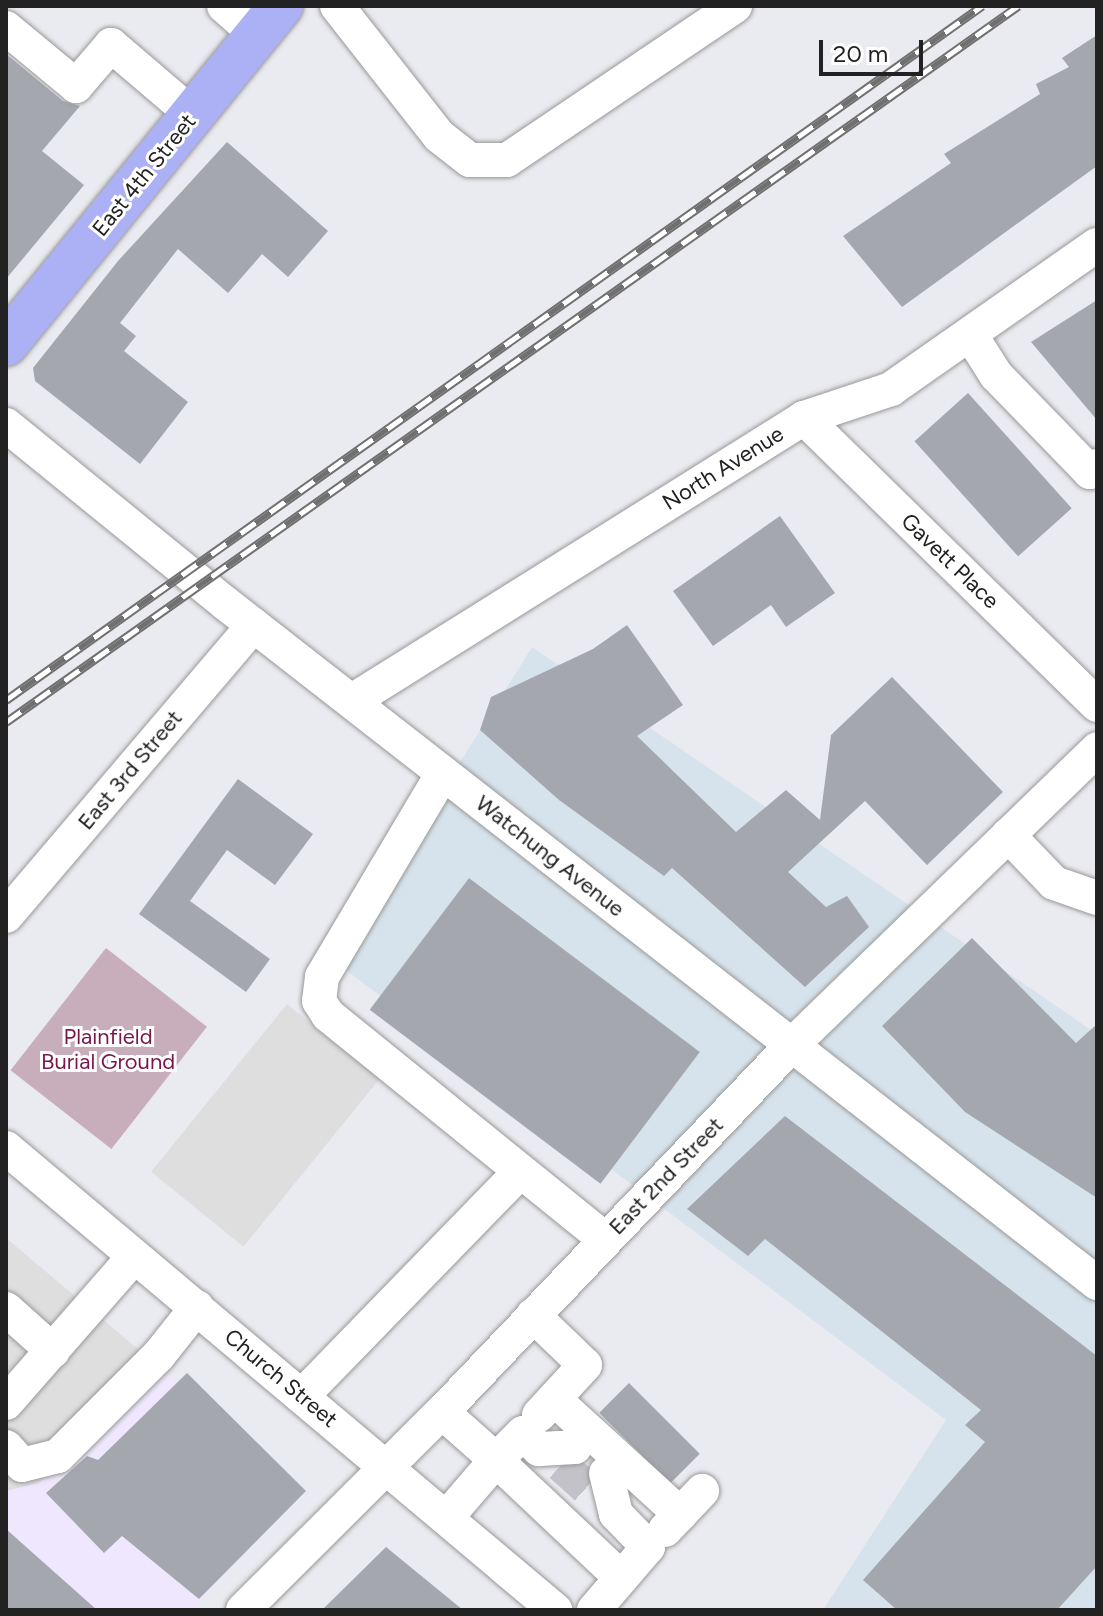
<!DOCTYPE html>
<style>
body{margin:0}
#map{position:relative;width:1103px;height:1616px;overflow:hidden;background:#eaeaf1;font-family:Figtree,sans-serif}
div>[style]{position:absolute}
.commercial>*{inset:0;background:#d7e3ec}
.education>*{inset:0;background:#efe7fd}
.cemetery>*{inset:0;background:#c8adba;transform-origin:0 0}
.parking>*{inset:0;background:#dedede;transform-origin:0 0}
.building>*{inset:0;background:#a5a7af;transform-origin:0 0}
.minor-tunnel>*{height:34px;margin-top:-17px;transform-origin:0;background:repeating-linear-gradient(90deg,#c2c2c8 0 34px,transparent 0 51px)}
.roads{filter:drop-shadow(0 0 2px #999) drop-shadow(0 0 2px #999)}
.minor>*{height:34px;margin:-17px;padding:0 17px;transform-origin:17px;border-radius:17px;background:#fff}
.major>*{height:44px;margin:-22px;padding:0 22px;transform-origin:22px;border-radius:22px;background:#acb0f4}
.rail>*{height:9px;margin-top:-4.5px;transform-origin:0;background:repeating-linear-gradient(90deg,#fff 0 18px,#707070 0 36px);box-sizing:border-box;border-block:2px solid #707070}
span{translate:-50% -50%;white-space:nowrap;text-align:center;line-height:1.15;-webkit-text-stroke:6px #fff;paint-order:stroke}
.street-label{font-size:22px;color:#222}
.park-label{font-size:22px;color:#79174c}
.frame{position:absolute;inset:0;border:8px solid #222;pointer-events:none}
.scale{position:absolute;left:819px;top:40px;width:104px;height:36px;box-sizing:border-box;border:4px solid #222;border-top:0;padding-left:10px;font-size:24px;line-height:28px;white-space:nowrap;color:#222;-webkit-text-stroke:6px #fff;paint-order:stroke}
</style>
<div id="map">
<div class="commercial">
<div style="clip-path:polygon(532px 647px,1097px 1034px,1097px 1610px,823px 1610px,946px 1420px,335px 962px)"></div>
</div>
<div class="education">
<div style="clip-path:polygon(6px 1238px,306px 1491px,191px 1610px,6px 1610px)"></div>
</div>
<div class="cemetery">
<div style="left:106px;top:948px;width:128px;height:155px;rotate:38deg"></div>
</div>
<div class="parking">
<div style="left:287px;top:1004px;width:119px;height:216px;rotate:39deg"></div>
<div style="clip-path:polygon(6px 1238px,158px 1366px,39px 1483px,6px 1491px)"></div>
</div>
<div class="building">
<div style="clip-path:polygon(1097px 35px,1097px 166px,902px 307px,843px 236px,951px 163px,944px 154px,1040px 94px,1036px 84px,1069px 67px,1062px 58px)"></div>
<div style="clip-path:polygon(6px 54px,63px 101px,80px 106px,42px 151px,84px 185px,6px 279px)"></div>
<div style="clip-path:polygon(227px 142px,328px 231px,288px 277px,262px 254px,228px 293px,178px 249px,120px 323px,136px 336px,124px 351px,188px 402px,140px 464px,35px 381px,33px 368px,118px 261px)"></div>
<div style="clip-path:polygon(1097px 300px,1097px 420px,1031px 342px)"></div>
<div style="left:968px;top:393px;width:155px;height:72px;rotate:48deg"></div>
<div style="clip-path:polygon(780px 516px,835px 593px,786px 627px,771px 605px,713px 646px,673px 591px)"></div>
<div style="clip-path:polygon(627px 625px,683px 705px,637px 736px,736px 832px,786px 790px,820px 820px,831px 735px,892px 677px,1003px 792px,927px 865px,865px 801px,788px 872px,826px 907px,847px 896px,869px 927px,805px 987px,672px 868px,664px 876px,559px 800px,480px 730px,491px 697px,593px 649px)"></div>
<div style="clip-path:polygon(238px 779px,313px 834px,275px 885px,227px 850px,190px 901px,270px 959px,246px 992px,139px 914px)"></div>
<div style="left:469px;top:878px;width:289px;height:165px;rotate:37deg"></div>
<div style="clip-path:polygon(972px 938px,1076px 1043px,1097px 1024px,1097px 1198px,965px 1112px,882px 1026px)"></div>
<div style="clip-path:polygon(785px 1116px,1097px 1356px,1097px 1566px,1057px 1610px,897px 1610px,863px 1580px,985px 1442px,965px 1425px,981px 1410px,765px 1239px,748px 1256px,687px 1209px)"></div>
<div style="clip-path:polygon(187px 1373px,306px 1491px,199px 1599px,122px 1536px,104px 1553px,46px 1493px,87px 1456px,98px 1460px)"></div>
<div style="left:629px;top:1383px;width:100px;height:42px;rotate:45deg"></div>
<div style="clip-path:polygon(6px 1529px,97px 1610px,6px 1610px)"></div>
<div style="clip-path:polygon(386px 1547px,463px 1610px,322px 1610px)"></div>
</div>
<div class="minor-tunnel">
<div style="left:561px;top:1465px;width:39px;rotate:42deg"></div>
</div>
<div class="roads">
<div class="minor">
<div style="left:224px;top:6px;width:44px;rotate:41.3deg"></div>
<div style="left:337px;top:6px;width:165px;rotate:51.9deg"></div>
<div style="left:439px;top:136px;width:39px;rotate:38deg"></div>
<div style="left:470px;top:160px;width:37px"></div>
<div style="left:507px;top:160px;width:275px;rotate:-34deg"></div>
<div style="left:6px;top:28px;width:91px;rotate:39.6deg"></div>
<div style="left:76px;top:86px;width:54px;rotate:-49.5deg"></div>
<div style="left:111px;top:45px;width:108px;rotate:40.5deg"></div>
<div style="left:970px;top:334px;width:49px;rotate:57.6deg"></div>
<div style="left:996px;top:375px;width:135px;rotate:45.9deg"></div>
<div style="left:1090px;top:472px;width:9px;rotate:-41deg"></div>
<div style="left:804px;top:418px;width:410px;rotate:44.4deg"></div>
<div style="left:6px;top:425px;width:282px;rotate:39.1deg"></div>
<div style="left:225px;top:603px;width:1106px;rotate:37.95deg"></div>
<div style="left:352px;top:701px;width:533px;rotate:-32.05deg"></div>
<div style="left:804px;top:418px;width:92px;rotate:-18.4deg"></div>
<div style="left:891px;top:389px;width:251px;rotate:-35deg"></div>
<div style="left:443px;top:773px;width:237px;rotate:120.7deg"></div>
<div style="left:322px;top:977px;width:24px;rotate:97deg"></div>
<div style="left:319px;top:1001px;width:17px;rotate:57deg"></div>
<div style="left:328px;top:1015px;width:356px;rotate:39deg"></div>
<div style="left:1008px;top:835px;width:66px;rotate:46.2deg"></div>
<div style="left:1054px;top:883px;width:46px;rotate:19.2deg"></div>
<div style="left:6px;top:916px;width:382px;rotate:-49.6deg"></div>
<div style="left:6px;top:1148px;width:718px;rotate:40.08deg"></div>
<div style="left:6px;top:1309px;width:63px;rotate:41.8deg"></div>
<div style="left:533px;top:1315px;width:72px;rotate:43.9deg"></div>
<div style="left:585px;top:1365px;width:68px;rotate:132.6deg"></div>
<div style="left:302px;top:1396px;width:311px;rotate:-45.8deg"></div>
<div style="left:554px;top:1399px;width:171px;rotate:42.4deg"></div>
<div style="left:6px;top:1403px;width:194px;rotate:-48.8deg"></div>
<div style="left:442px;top:1412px;width:72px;rotate:41.6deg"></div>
<div style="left:496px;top:1460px;width:38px;rotate:-45deg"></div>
<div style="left:523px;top:1433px;width:23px;rotate:45deg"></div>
<div style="left:539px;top:1449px;width:36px;rotate:-3deg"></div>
<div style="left:6px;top:1447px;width:24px;rotate:48deg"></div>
<div style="left:22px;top:1465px;width:37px;rotate:-14deg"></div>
<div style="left:58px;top:1456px;width:143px;rotate:-45deg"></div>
<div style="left:159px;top:1355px;width:61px;rotate:-51.6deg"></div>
<div style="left:447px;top:1517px;width:75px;rotate:-49.3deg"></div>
<div style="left:496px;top:1460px;width:172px;rotate:43.3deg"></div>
<div style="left:665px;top:1530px;width:54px;rotate:-46.5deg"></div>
<div style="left:243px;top:1610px;width:281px;rotate:-44.9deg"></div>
<div style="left:442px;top:1412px;width:507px;rotate:-46.36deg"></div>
<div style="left:792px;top:1045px;width:425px;rotate:-44.1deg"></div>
<div style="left:594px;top:1610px;width:83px;rotate:-49.4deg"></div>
<div style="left:648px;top:1547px;width:46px;rotate:-134.1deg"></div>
<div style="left:616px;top:1514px;width:42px;rotate:-103.7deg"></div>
</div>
<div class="major">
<div style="left:6px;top:344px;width:436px;rotate:-50.9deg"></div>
</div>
</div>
<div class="rail">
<div style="left:6px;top:700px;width:1198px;rotate:-35.42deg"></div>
<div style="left:6px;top:722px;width:1240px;rotate:-35.28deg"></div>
</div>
<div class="street-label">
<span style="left:144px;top:175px;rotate:-51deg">East 4th Street</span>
<span style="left:723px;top:468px;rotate:-32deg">North Avenue</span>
<span style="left:950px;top:561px;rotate:44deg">Gavett Place</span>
<span style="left:130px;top:770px;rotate:-50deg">East 3rd Street</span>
<span style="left:550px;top:856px;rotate:38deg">Watchung Avenue</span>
<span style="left:666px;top:1176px;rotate:-46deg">East 2nd Street</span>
<span style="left:281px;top:1378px;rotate:40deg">Church Street</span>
</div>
<div class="park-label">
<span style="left:108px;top:1049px">Plainfield<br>Burial Ground</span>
</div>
<div class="frame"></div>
<div class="scale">20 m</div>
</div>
